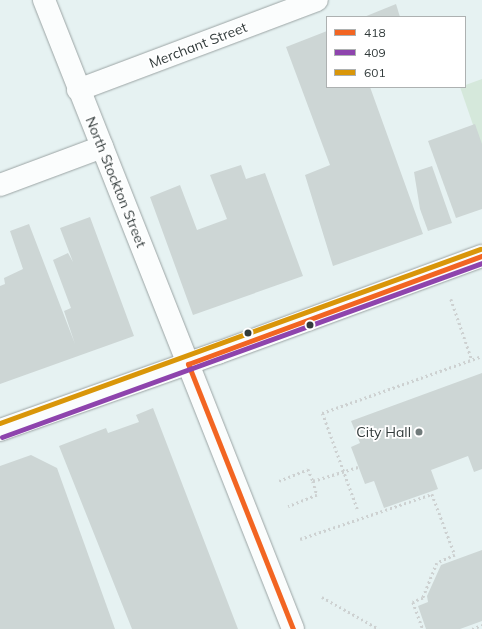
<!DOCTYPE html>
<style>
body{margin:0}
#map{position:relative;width:482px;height:629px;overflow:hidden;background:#e6f2f2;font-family:Mulish,sans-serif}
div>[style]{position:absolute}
.green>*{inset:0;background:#d5e8db}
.building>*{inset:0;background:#cdd6d5}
.path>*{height:2.5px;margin-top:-1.25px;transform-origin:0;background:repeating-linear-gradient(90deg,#cdd1d1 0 2px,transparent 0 5px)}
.roads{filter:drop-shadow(0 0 1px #9ba4a4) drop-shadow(0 0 1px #9ba4a4)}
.minor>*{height:22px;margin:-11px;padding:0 11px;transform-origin:11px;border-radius:11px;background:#fbfdfd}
.bus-1>*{height:5px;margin:-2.5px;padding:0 2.5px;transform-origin:2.5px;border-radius:2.5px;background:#f26522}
.bus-2>*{height:5px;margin:-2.5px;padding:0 2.5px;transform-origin:2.5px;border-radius:2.5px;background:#8e44ad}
.bus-3>*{height:5px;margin:-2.5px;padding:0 2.5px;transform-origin:2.5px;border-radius:2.5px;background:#d99609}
.dots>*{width:11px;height:11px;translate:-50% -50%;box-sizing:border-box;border:2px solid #fff;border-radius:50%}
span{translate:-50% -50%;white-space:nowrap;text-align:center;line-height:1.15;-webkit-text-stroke:3.5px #fff;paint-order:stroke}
.street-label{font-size:14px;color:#323b3b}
.poi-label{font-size:14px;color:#323b3b}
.right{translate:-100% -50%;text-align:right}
.legend{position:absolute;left:326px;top:16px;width:140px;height:72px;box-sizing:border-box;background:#fff;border:1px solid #adb1b1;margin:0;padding:5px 7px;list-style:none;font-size:12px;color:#323b3b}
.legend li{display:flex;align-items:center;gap:8px;height:20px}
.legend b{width:20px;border:1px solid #adb1b1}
</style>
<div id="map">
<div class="green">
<div style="clip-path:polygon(482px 79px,482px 151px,460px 87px)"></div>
</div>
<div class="building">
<div style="clip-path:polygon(396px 4px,400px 17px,364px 17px)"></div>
<div style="clip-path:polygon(327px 31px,327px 87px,370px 87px,423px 234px,333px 266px,305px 175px,330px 165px,286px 47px)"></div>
<div style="clip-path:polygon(475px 124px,482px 144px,482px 209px,456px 218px,428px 141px)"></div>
<div style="clip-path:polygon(241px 165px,246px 179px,265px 173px,303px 276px,193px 315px,150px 197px,180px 185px,197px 230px,227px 219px,210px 175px)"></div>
<div style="clip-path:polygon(432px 166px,452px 223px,428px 231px,420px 209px,414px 172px)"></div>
<div style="clip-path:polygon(90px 217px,134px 336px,0 384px,0 286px,5px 284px,4px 278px,23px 269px,10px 231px,29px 224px,75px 344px,64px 311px,71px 308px,53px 260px,68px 253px,73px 262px,60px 228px)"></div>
<div style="clip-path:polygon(482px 373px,482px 469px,474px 472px,468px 456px,431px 470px,438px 489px,384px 508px,374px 481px,365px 484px,351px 447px,360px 443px,351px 421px)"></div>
<div style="clip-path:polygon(153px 408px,238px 629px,132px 629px,59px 446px,106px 428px,108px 433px,139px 422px,136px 415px)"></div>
<div style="clip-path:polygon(31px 455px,57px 468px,115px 629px,0 629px,0 466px)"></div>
<div style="clip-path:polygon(482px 550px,482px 621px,460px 629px,426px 629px,418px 606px,428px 602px,427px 596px,441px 565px)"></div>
</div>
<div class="path">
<div style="left:451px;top:299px;width:65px;rotate:71deg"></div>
<div style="left:279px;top:481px;width:31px;rotate:-22deg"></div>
<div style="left:308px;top:469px;width:13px;rotate:67deg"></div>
<div style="left:313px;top:481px;width:15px;rotate:74deg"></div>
<div style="left:317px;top:495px;width:31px;rotate:158deg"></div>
<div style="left:313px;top:481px;width:47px;rotate:-17.3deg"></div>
<div style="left:357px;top:509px;width:102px;rotate:-110deg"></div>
<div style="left:322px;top:413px;width:170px;rotate:-19.6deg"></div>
<div style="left:300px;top:539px;width:139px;rotate:-18.8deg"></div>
<div style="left:432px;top:494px;width:65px;rotate:69.3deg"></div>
<div style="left:455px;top:555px;width:20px;rotate:156deg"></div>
<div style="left:437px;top:563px;width:38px;rotate:112deg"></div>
<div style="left:423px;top:598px;width:11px;rotate:158deg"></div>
<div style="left:413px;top:602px;width:29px;rotate:70deg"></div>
<div style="left:322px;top:597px;width:65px;rotate:29.3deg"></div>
<div style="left:472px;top:629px;width:11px;rotate:-22deg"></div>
</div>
<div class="roads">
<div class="minor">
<div style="left:44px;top:0;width:676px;rotate:68.4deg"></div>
<div style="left:78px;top:90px;width:255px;rotate:-20.6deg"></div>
<div style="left:0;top:185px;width:109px;rotate:-20.4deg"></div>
<div style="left:0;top:430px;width:231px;rotate:-19.5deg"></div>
<div style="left:218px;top:353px;width:281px;rotate:-20.2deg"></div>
</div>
</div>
<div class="bus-1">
<div style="left:293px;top:629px;width:285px;rotate:-111.6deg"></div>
<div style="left:188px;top:364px;width:313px;rotate:-20.2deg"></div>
</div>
<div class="bus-2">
<div style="left:2px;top:437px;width:511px;rotate:-19.93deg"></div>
</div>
<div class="bus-3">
<div style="left:0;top:423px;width:511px;rotate:-19.93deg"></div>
</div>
<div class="dots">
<div style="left:310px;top:325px;background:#323b3b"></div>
<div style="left:248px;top:333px;background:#323b3b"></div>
<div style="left:419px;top:432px;background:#717b7b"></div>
</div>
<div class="street-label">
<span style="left:198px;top:45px;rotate:-21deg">Merchant Street</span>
<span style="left:116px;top:182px;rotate:68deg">North Stockton Street</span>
</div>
<div class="poi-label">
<span class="right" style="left:411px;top:432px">City Hall</span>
</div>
<ul class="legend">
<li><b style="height:5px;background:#f26522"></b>418</li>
<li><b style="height:5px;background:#8e44ad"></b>409</li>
<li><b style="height:5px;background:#d99609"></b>601</li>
</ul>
</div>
